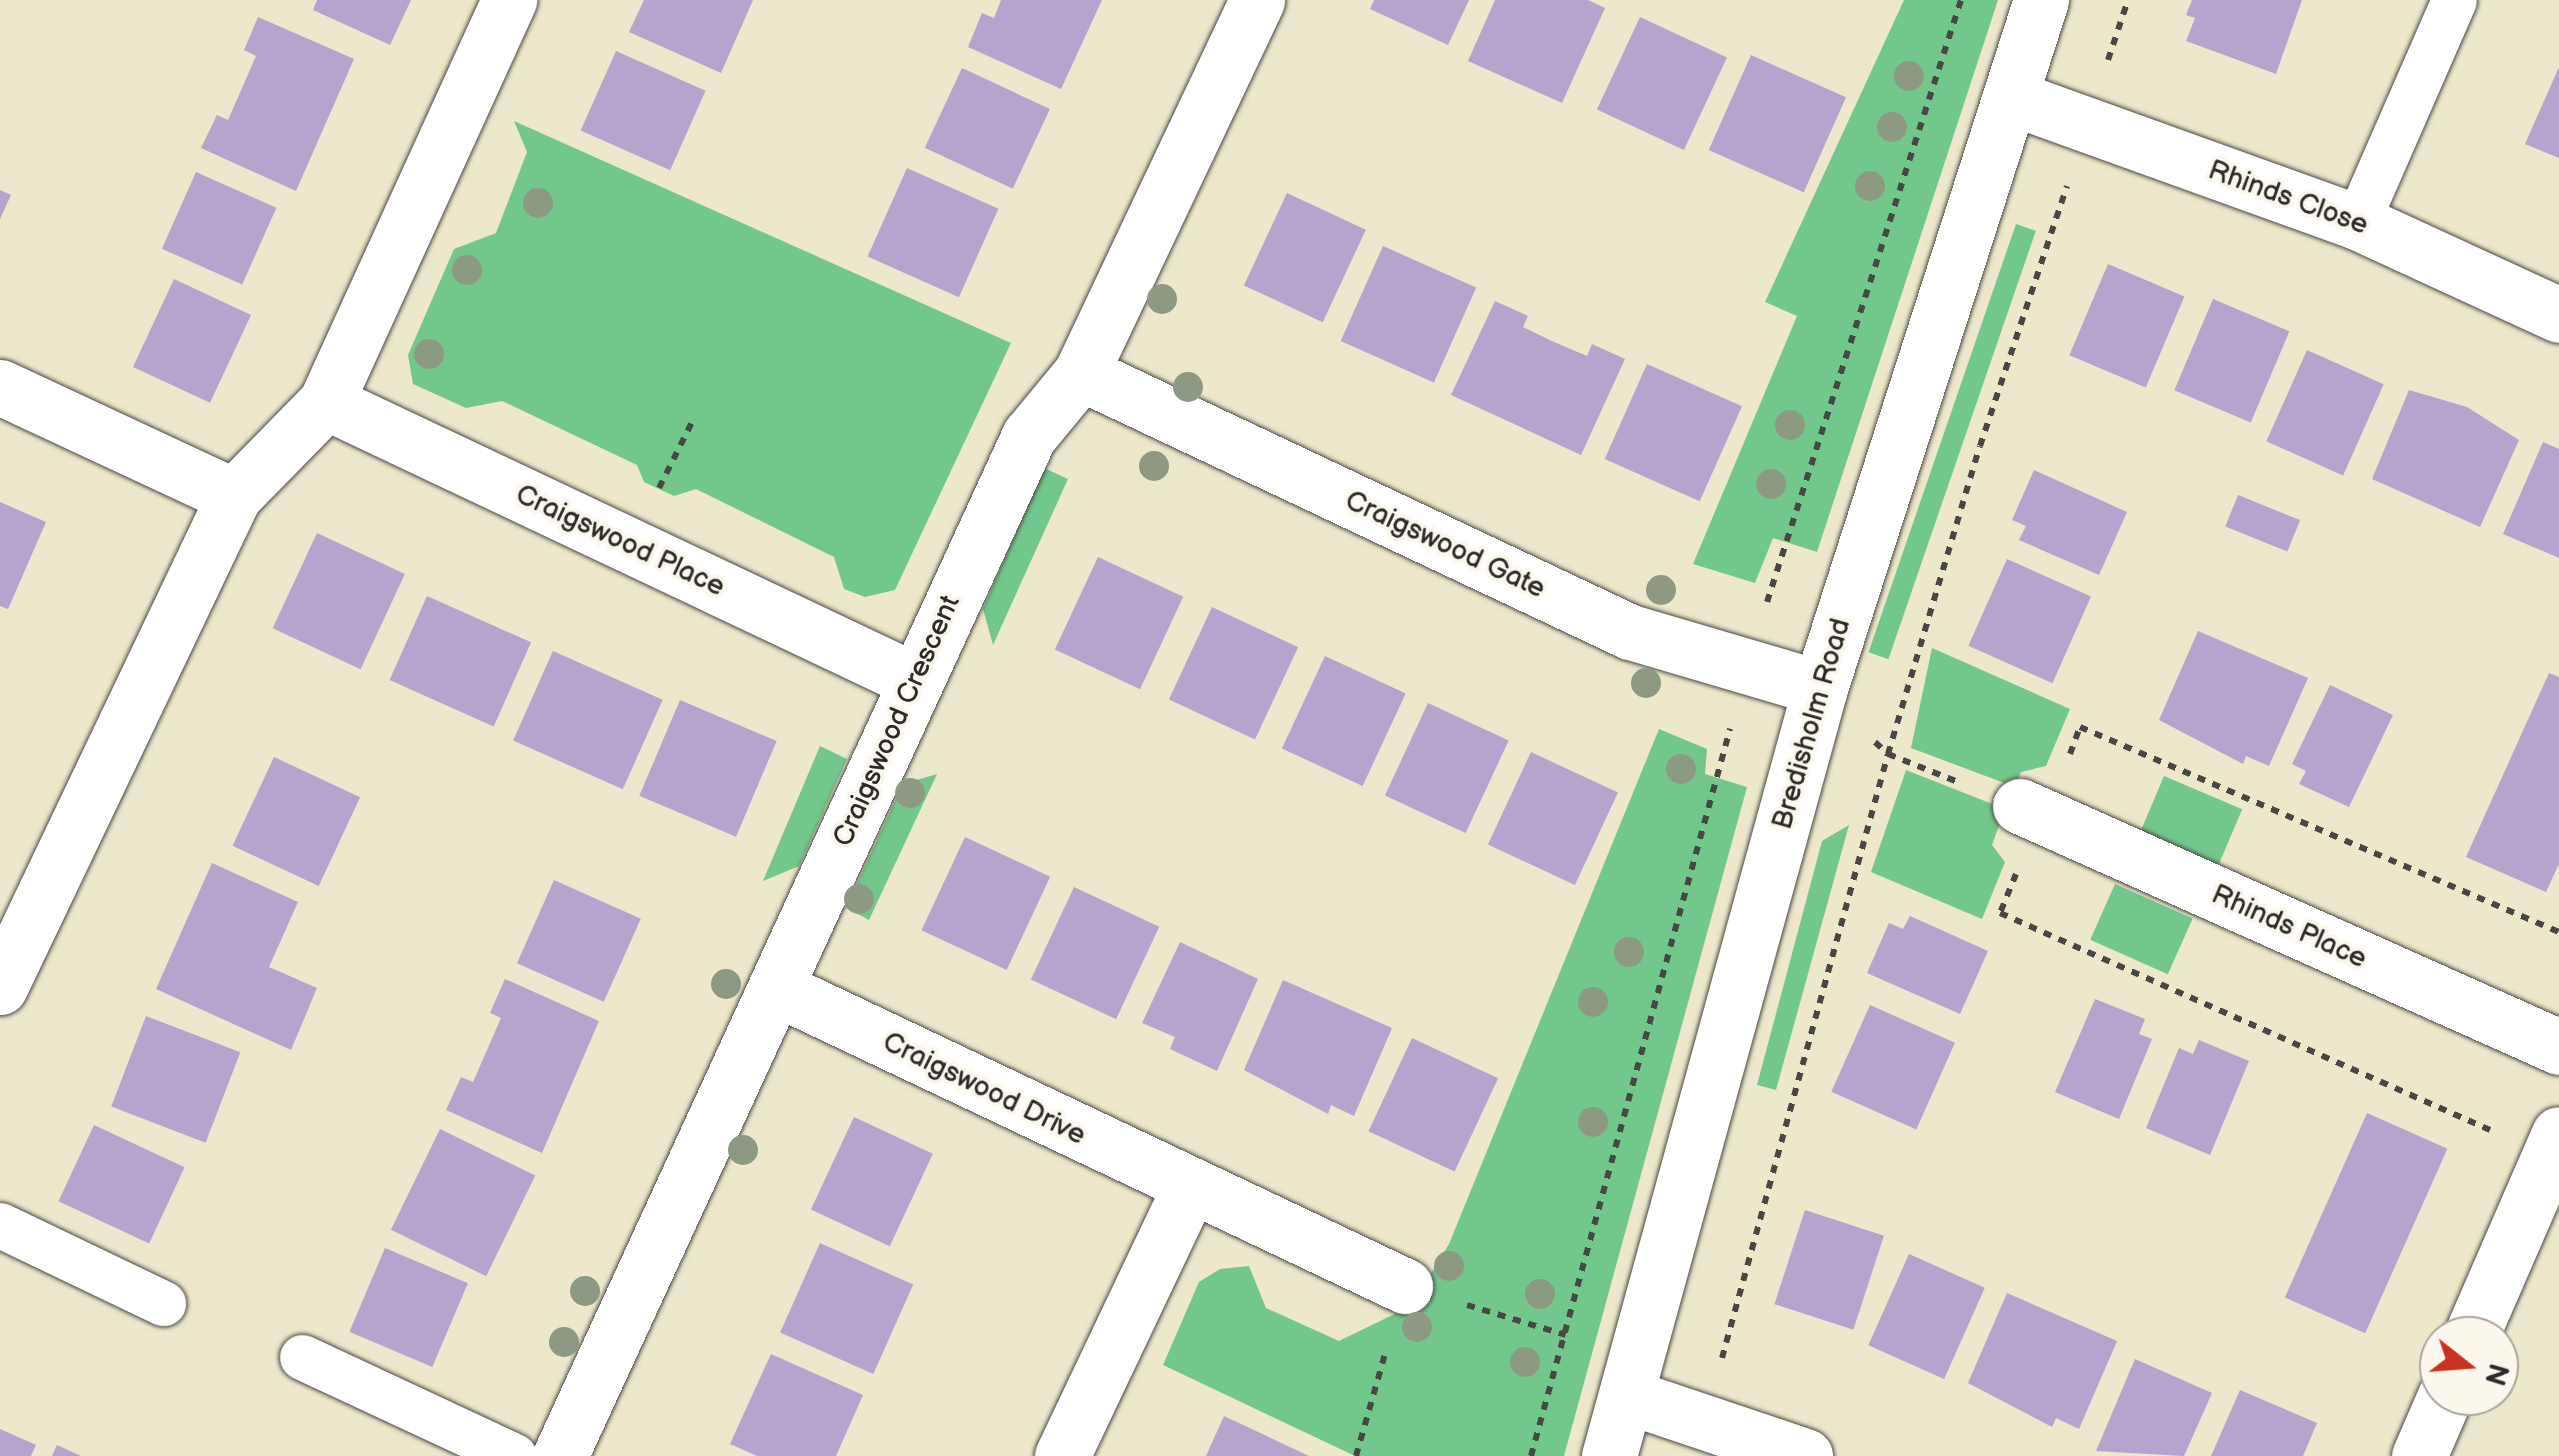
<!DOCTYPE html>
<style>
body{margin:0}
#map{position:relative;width:2559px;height:1456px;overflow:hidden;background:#ede7cb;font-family:"Balsamiq Sans",sans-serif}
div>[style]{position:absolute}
.green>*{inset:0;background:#72c88c;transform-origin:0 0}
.building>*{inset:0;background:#b4a4ce;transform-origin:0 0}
.path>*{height:6px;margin-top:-3px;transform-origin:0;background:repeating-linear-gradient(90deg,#484743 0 8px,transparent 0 16px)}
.roads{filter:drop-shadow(0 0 2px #484743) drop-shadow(0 0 2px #484743)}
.service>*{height:45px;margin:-22.5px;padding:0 22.5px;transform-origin:22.5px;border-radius:22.5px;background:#fff}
.minor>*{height:55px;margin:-27.5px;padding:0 27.5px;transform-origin:27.5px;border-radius:27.5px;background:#fff}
.tertiary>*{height:55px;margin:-27.5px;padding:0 27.5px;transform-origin:27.5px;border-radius:27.5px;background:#fff}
.trees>*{width:30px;height:30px;margin:-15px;border-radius:50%;background:#8e9983}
span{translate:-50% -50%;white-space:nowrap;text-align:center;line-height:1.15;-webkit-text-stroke:8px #fbf7ec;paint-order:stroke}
.street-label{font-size:28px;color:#2b2b2b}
.north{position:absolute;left:2419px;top:1316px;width:100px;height:100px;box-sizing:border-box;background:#fbf7ec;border:2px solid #a8a59f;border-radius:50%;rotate:107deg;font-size:28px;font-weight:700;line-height:40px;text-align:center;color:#2b2b2b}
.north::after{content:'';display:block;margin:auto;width:35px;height:45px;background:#c8321e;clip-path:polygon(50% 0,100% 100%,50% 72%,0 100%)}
</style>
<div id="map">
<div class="green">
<div style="clip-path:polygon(1904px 0,1998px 0,1817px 552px,1773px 538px,1755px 583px,1693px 564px,1797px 316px,1765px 302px)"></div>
<div style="clip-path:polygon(514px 121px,1011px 343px,895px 590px,865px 597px,844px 589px,834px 557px,696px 489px,674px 496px,644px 482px,637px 465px,502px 401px,466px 408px,413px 384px,408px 355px,454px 249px,496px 233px,527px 152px)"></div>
<div style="left:2016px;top:224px;width:21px;height:453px;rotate:19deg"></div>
<div style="clip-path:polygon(1044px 468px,1068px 479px,993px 645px,983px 609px)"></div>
<div style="clip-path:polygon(1932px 648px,2070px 709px,2046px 766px,2021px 772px,2015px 787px,1911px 748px)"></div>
<div style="clip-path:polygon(1659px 729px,1707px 749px,1705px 774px,1747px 787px,1564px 1456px,1355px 1456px,1163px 1365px,1199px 1282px,1220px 1269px,1249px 1266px,1266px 1308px,1339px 1341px,1411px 1306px,1449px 1244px)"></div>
<div style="clip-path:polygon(820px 746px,847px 759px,799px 866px,763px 881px)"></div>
<div style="clip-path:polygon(1906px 770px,2005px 809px,1992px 845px,2005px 862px,1982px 919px,1871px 872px)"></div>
<div style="clip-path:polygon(937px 774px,869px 920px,846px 908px,903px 784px)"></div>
<div style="left:2164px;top:776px;width:85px;height:61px;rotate:23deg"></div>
<div style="clip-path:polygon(1849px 825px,1776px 1090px,1757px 1085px,1822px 841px)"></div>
<div style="left:2115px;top:884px;width:85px;height:61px;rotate:24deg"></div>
</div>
<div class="building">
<div style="clip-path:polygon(317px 0,411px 0,390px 45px,313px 10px)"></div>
<div style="clip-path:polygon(644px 0,753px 0,721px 73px,629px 32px)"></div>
<div style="clip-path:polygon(1001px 0,1102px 0,1061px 89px,968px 47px,982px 13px,994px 18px)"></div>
<div style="clip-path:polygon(1374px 0,1469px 0,1448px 45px,1370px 9px)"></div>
<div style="clip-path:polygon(1495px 0,1588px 0,1605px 8px,1562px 103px,1468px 61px)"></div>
<div style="clip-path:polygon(2192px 0,2302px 0,2276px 74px,2186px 41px,2195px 18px,2186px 15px)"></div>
<div style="clip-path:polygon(258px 17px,354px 59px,296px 191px,201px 148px,217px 115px,228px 120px,256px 56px,244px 50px)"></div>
<div style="left:1640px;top:17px;width:96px;height:102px;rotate:25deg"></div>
<div style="left:616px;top:51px;width:98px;height:87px;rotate:24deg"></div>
<div style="left:1751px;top:55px;width:104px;height:104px;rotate:24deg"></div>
<div style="clip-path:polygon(2559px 67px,2559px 158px,2525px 144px)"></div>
<div style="left:962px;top:68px;width:97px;height:88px;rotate:25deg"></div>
<div style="left:907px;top:168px;width:100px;height:97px;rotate:24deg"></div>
<div style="left:196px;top:172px;width:88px;height:84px;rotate:24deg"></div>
<div style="clip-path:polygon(0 190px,11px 195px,0 219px)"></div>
<div style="left:1287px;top:193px;width:87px;height:102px;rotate:25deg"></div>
<div style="left:1383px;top:246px;width:102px;height:104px;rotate:24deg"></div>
<div style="left:2108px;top:264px;width:83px;height:99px;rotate:23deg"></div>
<div style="left:174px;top:279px;width:85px;height:97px;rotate:25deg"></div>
<div style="left:2213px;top:299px;width:83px;height:99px;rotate:23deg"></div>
<div style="clip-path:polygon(1495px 301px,1528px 316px,1523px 327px,1554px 342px,1587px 356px,1592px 344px,1625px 359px,1581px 455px,1451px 395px)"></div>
<div style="left:2307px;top:350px;width:84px;height:100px;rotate:24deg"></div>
<div style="left:1647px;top:364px;width:104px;height:104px;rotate:24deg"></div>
<div style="clip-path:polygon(2409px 390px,2467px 407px,2519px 440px,2480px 527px,2372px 479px)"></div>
<div style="clip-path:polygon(2543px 442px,2559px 449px,2559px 558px,2503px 534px)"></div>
<div style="clip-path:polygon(2034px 470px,2127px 512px,2099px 575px,2019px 540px,2026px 526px,2012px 520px)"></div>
<div style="left:2238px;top:495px;width:67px;height:34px;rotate:22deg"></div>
<div style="clip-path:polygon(0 502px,46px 522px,8px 609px,0 606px)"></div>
<div style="left:317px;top:533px;width:97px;height:105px;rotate:25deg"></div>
<div style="left:1098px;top:557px;width:94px;height:102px;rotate:25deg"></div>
<div style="left:2007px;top:559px;width:92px;height:95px;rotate:24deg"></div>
<div style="left:427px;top:596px;width:114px;height:92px;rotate:24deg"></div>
<div style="left:1212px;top:607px;width:95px;height:102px;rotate:25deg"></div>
<div style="clip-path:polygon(2198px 631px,2308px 678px,2269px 766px,2246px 756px,2243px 764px,2159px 720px)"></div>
<div style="left:553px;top:651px;width:120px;height:98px;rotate:24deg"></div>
<div style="left:1325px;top:656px;width:89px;height:102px;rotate:25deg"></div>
<div style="clip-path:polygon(2549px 673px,2559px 677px,2559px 864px,2546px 892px,2466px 857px)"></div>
<div style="clip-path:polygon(2330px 685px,2393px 715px,2349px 807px,2299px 784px,2306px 771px,2292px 764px)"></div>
<div style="left:680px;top:700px;width:105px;height:104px;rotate:23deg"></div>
<div style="left:1428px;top:703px;width:89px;height:102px;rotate:25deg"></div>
<div style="left:1531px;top:752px;width:96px;height:102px;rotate:25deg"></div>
<div style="left:274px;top:757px;width:95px;height:98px;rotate:25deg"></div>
<div style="left:965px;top:837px;width:94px;height:103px;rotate:25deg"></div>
<div style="clip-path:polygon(212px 863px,298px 902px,269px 967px,317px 988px,291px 1050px,156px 989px)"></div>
<div style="left:554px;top:880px;width:95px;height:91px;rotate:24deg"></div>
<div style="left:1074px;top:887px;width:94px;height:102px;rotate:25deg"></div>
<div style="clip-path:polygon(1910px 916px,1988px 951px,1960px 1014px,1867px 973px,1889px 923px,1903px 929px)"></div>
<div style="clip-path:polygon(1180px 942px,1258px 979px,1217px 1071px,1170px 1049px,1175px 1037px,1142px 1023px)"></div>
<div style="clip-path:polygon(505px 979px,599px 1021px,542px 1153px,446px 1110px,461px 1077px,473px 1082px,501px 1018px,490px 1013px)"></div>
<div style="clip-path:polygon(1283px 980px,1392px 1028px,1354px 1116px,1331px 1105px,1328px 1114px,1244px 1070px)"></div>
<div style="clip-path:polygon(2095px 999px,2145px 1019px,2139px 1034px,2152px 1039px,2119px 1119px,2055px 1092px)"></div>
<div style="left:1870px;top:1005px;width:93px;height:95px;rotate:24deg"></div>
<div style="left:146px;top:1016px;width:101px;height:97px;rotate:21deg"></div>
<div style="left:1412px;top:1038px;width:95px;height:103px;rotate:25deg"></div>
<div style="clip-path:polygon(2199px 1040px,2249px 1061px,2210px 1155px,2146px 1128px,2179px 1048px,2193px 1054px)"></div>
<div style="left:2367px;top:1113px;width:88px;height:202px;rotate:24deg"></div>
<div style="left:854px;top:1117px;width:87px;height:102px;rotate:25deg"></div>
<div style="left:94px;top:1125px;width:100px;height:84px;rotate:25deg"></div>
<div style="left:440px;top:1129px;width:106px;height:112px;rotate:26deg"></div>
<div style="left:1805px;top:1210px;width:83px;height:99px;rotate:18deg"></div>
<div style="left:820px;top:1243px;width:102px;height:98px;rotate:24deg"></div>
<div style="left:385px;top:1248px;width:90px;height:91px;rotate:23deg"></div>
<div style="left:1909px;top:1254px;width:83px;height:100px;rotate:24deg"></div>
<div style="clip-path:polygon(2007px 1293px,2117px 1341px,2079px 1429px,2056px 1418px,2052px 1427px,1968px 1383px)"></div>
<div style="clip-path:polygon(771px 1354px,863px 1395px,836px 1456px,757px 1456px,730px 1444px)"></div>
<div style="clip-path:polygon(2135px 1359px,2212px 1393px,2184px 1456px,2096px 1451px)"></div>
<div style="clip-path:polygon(2240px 1390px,2317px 1423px,2303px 1456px,2211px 1456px)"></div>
<div style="clip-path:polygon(1224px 1416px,1309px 1456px,1206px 1456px)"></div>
<div style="clip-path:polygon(0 1429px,36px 1445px,31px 1456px,0 1456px)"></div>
<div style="clip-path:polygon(57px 1445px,81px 1456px,52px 1456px)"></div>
</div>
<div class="path">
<div style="left:2108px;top:60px;width:63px;rotate:-71.6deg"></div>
<div style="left:659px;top:488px;width:74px;rotate:-63.4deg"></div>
<div style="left:1767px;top:602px;width:632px;rotate:-72.14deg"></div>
<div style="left:1875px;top:742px;width:18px;rotate:43deg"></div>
<div style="left:1888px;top:754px;width:75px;rotate:21.8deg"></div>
<div style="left:2070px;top:754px;width:29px;rotate:-70deg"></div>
<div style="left:2080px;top:727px;width:521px;rotate:23.17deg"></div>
<div style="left:2016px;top:874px;width:42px;rotate:112.3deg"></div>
<div style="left:2000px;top:913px;width:536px;rotate:23.89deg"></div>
<div style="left:1467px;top:1305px;width:103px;rotate:16.9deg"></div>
<div style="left:1722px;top:1358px;width:626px;rotate:-74.63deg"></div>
<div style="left:1888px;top:754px;width:321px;rotate:-73.4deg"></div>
<div style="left:1980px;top:446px;width:274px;rotate:-71.5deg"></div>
<div style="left:1356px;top:1456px;width:109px;rotate:-74.1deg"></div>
<div style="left:1531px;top:1456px;width:754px;rotate:-74.69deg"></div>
</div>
<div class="roads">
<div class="service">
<div style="left:2357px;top:222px;width:242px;rotate:-66.4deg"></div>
<div style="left:0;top:1225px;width:181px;rotate:25.6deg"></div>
<div style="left:302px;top:1357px;width:234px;rotate:25deg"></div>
</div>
<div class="minor">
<div style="left:2010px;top:97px;width:369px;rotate:19.8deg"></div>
<div style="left:2357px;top:222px;width:222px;rotate:24.7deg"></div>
<div style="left:1081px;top:373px;width:607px;rotate:25.26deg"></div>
<div style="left:1630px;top:632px;width:198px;rotate:16.4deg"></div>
<div style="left:0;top:387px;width:258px;rotate:25deg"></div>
<div style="left:326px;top:402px;width:650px;rotate:25.3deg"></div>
<div style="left:2020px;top:806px;width:590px;rotate:24.09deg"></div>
<div style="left:0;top:987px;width:544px;rotate:-64.52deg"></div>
<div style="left:234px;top:496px;width:132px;rotate:-45.6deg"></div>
<div style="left:326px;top:402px;width:442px;rotate:-65.5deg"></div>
<div style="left:778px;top:989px;width:694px;rotate:25.35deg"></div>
<div style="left:2471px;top:1336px;width:220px;rotate:-66.5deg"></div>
<div style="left:1627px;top:1396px;width:188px;rotate:18.6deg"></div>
<div style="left:560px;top:1456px;width:1123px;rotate:-65.31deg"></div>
<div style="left:1029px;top:436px;width:82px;rotate:-50.5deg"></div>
<div style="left:1081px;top:373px;width:412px;rotate:-64.7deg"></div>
<div style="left:1062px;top:1456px;width:296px;rotate:-64.6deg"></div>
<div style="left:2419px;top:1456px;width:65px;rotate:-66.6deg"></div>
</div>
<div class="tertiary">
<div style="left:1609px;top:1456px;width:796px;rotate:-74.64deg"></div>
<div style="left:1820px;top:688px;width:723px;rotate:-72.19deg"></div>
</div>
</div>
<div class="trees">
<div style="left:1909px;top:76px"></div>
<div style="left:1892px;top:127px"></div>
<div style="left:1870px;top:186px"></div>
<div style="left:538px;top:203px"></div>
<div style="left:467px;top:270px"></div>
<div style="left:1162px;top:299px"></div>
<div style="left:429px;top:354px"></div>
<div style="left:1188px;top:387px"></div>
<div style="left:1790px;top:425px"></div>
<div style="left:1154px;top:466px"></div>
<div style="left:1771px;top:484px"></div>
<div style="left:1661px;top:590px"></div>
<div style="left:1646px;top:683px"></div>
<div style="left:1681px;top:769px"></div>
<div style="left:910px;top:793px"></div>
<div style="left:859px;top:899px"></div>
<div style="left:1629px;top:952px"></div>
<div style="left:726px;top:984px"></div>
<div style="left:1593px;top:1002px"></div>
<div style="left:1593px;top:1122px"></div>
<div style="left:743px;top:1150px"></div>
<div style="left:1449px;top:1266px"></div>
<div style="left:585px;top:1291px"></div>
<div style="left:1540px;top:1294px"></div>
<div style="left:1417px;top:1327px"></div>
<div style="left:564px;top:1342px"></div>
<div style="left:1525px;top:1362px"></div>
</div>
<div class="street-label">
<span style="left:2288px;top:198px;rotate:20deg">Rhinds Close</span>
<span style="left:620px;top:541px;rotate:25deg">Craigswood Place</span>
<span style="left:1445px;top:545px;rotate:25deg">Craigswood Gate</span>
<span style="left:897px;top:721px;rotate:-66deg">Craigswood Crescent</span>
<span style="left:1812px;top:724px;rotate:-74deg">Bredisholm Road</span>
<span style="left:2289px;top:927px;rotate:24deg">Rhinds Place</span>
<span style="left:984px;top:1089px;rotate:26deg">Craigswood Drive</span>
</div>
<div class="north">N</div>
</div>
